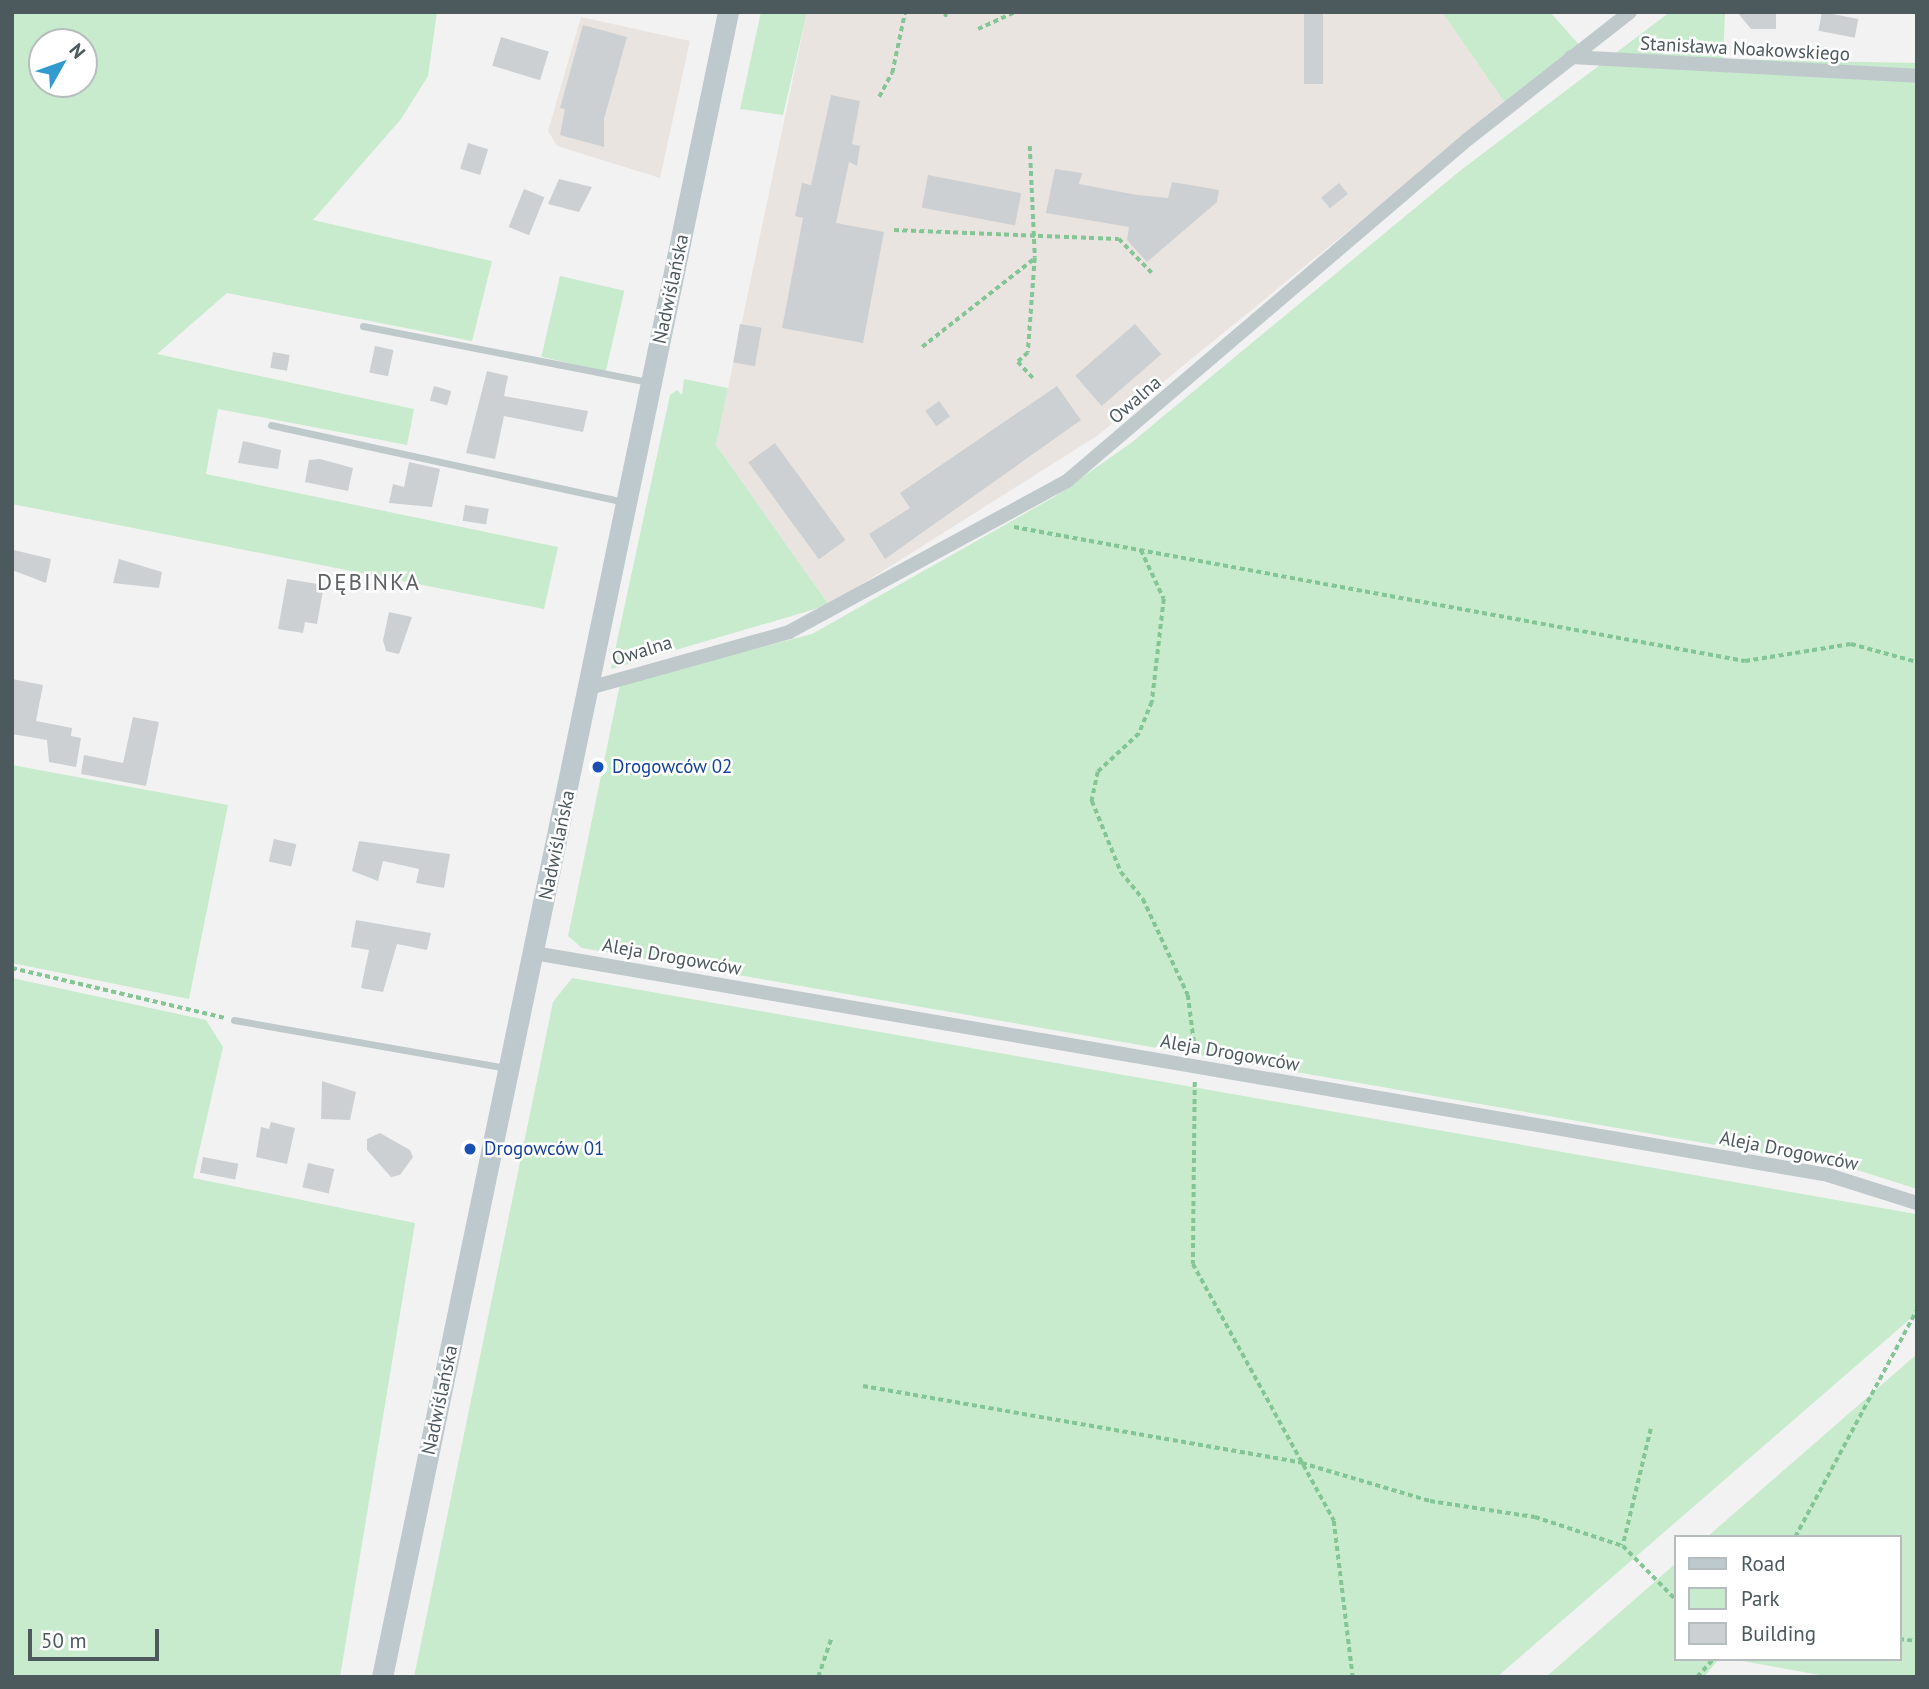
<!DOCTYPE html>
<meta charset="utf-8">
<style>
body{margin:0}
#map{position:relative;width:1929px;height:1689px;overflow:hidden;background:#f3f2f2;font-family:"PT Sans",sans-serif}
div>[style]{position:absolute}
.commercial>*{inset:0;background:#eae4e0}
.green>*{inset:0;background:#c7ebcc;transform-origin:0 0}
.building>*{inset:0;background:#ccd0d2;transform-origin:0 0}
.path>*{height:3.5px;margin-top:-1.75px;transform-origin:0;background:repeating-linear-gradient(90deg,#83c595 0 5px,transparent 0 8.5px)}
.lane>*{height:7px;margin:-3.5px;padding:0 3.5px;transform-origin:3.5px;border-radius:3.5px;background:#bfc9cc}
.street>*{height:14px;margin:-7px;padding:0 7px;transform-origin:7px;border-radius:7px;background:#bfc9cc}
.secondary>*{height:21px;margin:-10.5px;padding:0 10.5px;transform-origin:10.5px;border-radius:10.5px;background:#bdc9cd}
.dots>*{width:19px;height:19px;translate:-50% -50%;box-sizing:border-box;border:4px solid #fff;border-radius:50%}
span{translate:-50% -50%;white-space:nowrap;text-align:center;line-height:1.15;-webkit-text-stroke:5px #fff;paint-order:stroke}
.street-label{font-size:19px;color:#4c595d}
.transit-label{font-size:19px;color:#164399}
.left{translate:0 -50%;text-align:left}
.quarter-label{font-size:23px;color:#5f6365;letter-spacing:2px}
.frame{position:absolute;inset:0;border:14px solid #4c595d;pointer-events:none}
.legend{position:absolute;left:1674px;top:1535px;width:228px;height:126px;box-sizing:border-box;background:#fff;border:2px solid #b7bdbe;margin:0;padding:9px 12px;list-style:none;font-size:21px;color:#4c595d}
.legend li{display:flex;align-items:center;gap:14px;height:35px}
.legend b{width:35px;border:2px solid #b7bdbe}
.north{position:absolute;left:28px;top:28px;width:70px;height:70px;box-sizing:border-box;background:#fff;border:2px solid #b7bdbe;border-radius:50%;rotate:50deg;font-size:19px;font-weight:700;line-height:28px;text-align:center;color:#4c595d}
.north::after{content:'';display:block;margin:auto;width:24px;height:32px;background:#319ace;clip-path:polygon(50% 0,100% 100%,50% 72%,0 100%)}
.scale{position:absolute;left:28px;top:1629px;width:131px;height:32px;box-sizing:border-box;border:4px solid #4c595d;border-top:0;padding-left:9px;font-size:21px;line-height:24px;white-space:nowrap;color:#4c595d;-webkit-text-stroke:5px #fff;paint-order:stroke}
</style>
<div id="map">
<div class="commercial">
<div style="clip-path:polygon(807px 12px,1442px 12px,1505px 103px,1097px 436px,829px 605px,716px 445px)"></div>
<div style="clip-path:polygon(581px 17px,690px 41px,660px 178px,557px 146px,548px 131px)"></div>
</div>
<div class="green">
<div style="clip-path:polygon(evenodd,12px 12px,437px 12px,428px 76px,401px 119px,313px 220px,492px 261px,472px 341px,227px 293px,157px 354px,414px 409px,407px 445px,218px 409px,206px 474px,558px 547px,544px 609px,12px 504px,12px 12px,42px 42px,84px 42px,84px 84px,42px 84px,42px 42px)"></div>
<div style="clip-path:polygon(761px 12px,807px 12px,783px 115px,740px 109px)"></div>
<div style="clip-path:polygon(1442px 12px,1550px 12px,1581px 47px,1505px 103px)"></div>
<div style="clip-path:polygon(1670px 12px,1725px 12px,1723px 59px,1917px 63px,1917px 1189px,1854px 1169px,582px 948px,568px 936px,620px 684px,812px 634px,1054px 497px,1131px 443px,1461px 170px)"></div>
<div style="left:560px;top:276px;width:66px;height:83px;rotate:13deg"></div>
<div style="clip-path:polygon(684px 379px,728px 388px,716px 445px,829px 605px,611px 669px,670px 395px,677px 390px,682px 395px)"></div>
<div style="clip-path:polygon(12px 765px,228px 805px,189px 999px,12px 963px)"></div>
<div style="clip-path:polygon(12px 978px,206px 1020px,223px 1047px,193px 1178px,415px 1223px,340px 1677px,12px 1677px)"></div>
<div style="clip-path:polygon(572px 978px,1916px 1214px,1917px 1313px,1497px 1677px,414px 1677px,553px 1002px)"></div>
<div style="clip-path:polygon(1917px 1354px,1917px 1677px,1831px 1677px,1731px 1659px,1899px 1659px,1899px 1537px,1707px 1537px)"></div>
<div style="clip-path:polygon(1675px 1564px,1675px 1659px,1719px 1659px,1704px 1677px,1546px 1677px)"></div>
</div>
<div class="building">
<div style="left:1304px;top:12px;width:19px;height:72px"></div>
<div style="clip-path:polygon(1737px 12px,1776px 12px,1776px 29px,1751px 29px)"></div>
<div style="left:1822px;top:12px;width:37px;height:19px;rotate:11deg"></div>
<div style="clip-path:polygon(583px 25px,627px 37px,604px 119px,604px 147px,560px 135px,565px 109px,560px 108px)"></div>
<div style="left:501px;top:37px;width:50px;height:30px;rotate:17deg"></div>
<div style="clip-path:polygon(831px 95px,860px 101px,852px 144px,860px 146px,857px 166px,849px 162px,836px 223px,884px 232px,863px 343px,782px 328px,803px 218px,795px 216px,802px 183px,811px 185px)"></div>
<div style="left:468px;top:143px;width:21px;height:27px;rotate:17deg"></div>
<div style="clip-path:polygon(1055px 169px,1082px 173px,1079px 184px,1137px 195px,1168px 198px,1172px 182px,1219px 190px,1217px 202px,1147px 262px,1127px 240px,1129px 227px,1046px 213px)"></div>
<div style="left:928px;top:175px;width:95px;height:33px;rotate:11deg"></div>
<div style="clip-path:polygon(559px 179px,592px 187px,579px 212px,548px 204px)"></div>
<div style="left:1339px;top:183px;width:14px;height:23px;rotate:51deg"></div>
<div style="left:524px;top:189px;width:22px;height:41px;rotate:22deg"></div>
<div style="left:740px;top:324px;width:22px;height:39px;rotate:10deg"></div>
<div style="left:1135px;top:324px;width:40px;height:79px;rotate:49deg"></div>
<div style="left:375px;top:346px;width:19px;height:27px;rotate:12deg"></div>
<div style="left:273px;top:352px;width:17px;height:16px;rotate:10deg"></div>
<div style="clip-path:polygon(487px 371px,508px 376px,504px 396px,588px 411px,583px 432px,504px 416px,495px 459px,466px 453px)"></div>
<div style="left:434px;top:386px;width:18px;height:15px;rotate:16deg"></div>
<div style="clip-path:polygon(1057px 386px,1081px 420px,885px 559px,869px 534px,910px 508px,900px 493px)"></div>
<div style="left:939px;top:401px;width:19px;height:17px;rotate:54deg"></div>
<div style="clip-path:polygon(243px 441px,281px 450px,278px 469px,238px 463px)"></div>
<div style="left:775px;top:443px;width:120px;height:33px;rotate:54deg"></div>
<div style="clip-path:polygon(320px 459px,353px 468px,348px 491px,305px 482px,309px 460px)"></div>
<div style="clip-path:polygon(409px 462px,440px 469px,432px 507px,389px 503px,393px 484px,404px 487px)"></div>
<div style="left:465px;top:505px;width:24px;height:16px;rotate:9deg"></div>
<div style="clip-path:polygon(14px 550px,51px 559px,46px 583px,12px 570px)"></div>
<div style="clip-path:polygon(119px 559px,162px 572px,159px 588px,113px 583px)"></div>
<div style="clip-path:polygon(287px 579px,324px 585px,317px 624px,305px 622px,303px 633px,278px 629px)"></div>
<div style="clip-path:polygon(389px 612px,412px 617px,399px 654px,386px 651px,383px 640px)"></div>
<div style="clip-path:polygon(12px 679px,43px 685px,36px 721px,72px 728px,71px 736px,81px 738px,76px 767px,49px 762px,47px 740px,12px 734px)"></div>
<div style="clip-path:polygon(133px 717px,159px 722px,146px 786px,81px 774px,84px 755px,123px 763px)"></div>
<div style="left:274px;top:839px;width:23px;height:23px;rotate:13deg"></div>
<div style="clip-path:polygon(359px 841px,450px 854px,444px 888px,416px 883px,419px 869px,383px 861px,378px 881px,352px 871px)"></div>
<div style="clip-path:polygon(356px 920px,431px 933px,427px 950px,397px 944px,383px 992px,361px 988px,369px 950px,351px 947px)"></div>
<div style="clip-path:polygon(322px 1081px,356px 1092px,350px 1120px,321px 1119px)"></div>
<div style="clip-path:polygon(271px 1122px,295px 1128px,287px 1164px,256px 1157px,261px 1127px,269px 1129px)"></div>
<div style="clip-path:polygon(380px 1133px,410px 1150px,413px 1157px,400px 1175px,391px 1177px,367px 1150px,367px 1139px)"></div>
<div style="left:203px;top:1157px;width:36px;height:16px;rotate:11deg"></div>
<div style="left:308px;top:1163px;width:27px;height:25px;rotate:13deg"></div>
</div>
<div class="path">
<div style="left:945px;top:17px;width:5px;rotate:-79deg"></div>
<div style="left:978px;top:29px;width:41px;rotate:-24.7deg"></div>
<div style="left:879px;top:97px;width:27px;rotate:-62deg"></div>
<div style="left:892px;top:73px;width:62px;rotate:-78deg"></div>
<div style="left:1030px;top:146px;width:112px;rotate:87.4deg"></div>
<div style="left:1035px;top:258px;width:95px;rotate:94.2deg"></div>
<div style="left:1028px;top:353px;width:13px;rotate:138deg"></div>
<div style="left:1018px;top:362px;width:22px;rotate:47deg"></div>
<div style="left:894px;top:230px;width:225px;rotate:2.3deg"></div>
<div style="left:1119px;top:239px;width:47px;rotate:45.9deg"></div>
<div style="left:922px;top:347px;width:144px;rotate:-38.2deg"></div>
<div style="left:1014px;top:527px;width:743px;rotate:10.39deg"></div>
<div style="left:1745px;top:661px;width:107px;rotate:-9.1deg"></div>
<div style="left:1851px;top:644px;width:68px;rotate:15.3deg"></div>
<div style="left:1141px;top:550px;width:54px;rotate:64.9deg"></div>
<div style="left:1164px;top:599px;width:104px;rotate:96.6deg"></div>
<div style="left:1152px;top:702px;width:35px;rotate:112deg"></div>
<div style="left:1139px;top:734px;width:56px;rotate:137.2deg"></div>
<div style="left:1098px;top:772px;width:30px;rotate:102deg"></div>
<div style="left:1092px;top:801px;width:77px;rotate:67.8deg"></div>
<div style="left:1121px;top:872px;width:35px;rotate:51deg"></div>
<div style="left:1143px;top:899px;width:106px;rotate:64.9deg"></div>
<div style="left:1188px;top:995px;width:55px;rotate:82.7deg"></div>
<div style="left:12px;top:968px;width:219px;rotate:13.2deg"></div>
<div style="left:1195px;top:1082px;width:182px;rotate:90.6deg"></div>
<div style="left:1193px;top:1264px;width:293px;rotate:61.2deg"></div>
<div style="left:1334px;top:1521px;width:157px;rotate:83.1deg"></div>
<div style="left:863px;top:1386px;width:446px;rotate:9.9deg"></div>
<div style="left:1302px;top:1463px;width:134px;rotate:16.5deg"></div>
<div style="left:1430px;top:1501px;width:106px;rotate:8.7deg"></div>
<div style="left:1535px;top:1517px;width:93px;rotate:18.2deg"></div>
<div style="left:1651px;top:1429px;width:120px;rotate:103.5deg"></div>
<div style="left:1623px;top:1546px;width:74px;rotate:45.5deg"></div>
<div style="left:1795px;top:1537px;width:259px;rotate:-61.8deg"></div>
<div style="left:1899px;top:1639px;width:18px;rotate:6deg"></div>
<div style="left:818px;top:1677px;width:40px;rotate:-71.1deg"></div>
<div style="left:1697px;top:1677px;width:24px;rotate:-48deg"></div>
</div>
<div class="lane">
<div style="left:363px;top:326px;width:290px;rotate:11.1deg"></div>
<div style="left:271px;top:425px;width:360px;rotate:12.3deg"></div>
<div style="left:234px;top:1020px;width:276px;rotate:10deg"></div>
</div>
<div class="street">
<div style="left:1571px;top:57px;width:347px;rotate:3.1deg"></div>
<div style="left:589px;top:688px;width:208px;rotate:-15.6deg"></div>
<div style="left:789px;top:632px;width:316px;rotate:-28.5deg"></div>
<div style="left:1067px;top:481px;width:527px;rotate:-40.46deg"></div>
<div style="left:1468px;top:139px;width:206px;rotate:-38.1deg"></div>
<div style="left:534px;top:953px;width:1313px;rotate:9.73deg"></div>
<div style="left:1828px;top:1175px;width:93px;rotate:17.5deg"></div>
</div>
<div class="secondary">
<div style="left:382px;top:1677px;width:1701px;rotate:-78.26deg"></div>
</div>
<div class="dots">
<div style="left:598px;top:767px;background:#1a4fb4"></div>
<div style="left:470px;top:1149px;background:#1a4fb4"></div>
</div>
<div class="street-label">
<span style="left:1745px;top:49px;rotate:3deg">Stanisława Noakowskiego</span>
<span style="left:671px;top:289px;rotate:-78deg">Nadwiślańska</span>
<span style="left:1135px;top:400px;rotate:-41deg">Owalna</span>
<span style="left:642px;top:651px;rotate:-17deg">Owalna</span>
<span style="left:557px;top:845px;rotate:-78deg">Nadwiślańska</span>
<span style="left:672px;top:957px;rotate:10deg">Aleja Drogowców</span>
<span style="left:1230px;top:1053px;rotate:10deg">Aleja Drogowców</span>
<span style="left:1789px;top:1151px;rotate:11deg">Aleja Drogowców</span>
<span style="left:440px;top:1400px;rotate:-78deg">Nadwiślańska</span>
</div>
<div class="transit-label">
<span class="left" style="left:612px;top:767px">Drogowców 02</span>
<span class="left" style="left:484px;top:1149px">Drogowców 01</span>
</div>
<div class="quarter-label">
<span style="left:369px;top:582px">DĘBINKA</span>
</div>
<div class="frame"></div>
<ul class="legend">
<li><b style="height:9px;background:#bdc9cd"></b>Road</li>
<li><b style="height:19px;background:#c7ebcc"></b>Park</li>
<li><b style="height:19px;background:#ccd0d2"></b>Building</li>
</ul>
<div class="north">N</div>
<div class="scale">50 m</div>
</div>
